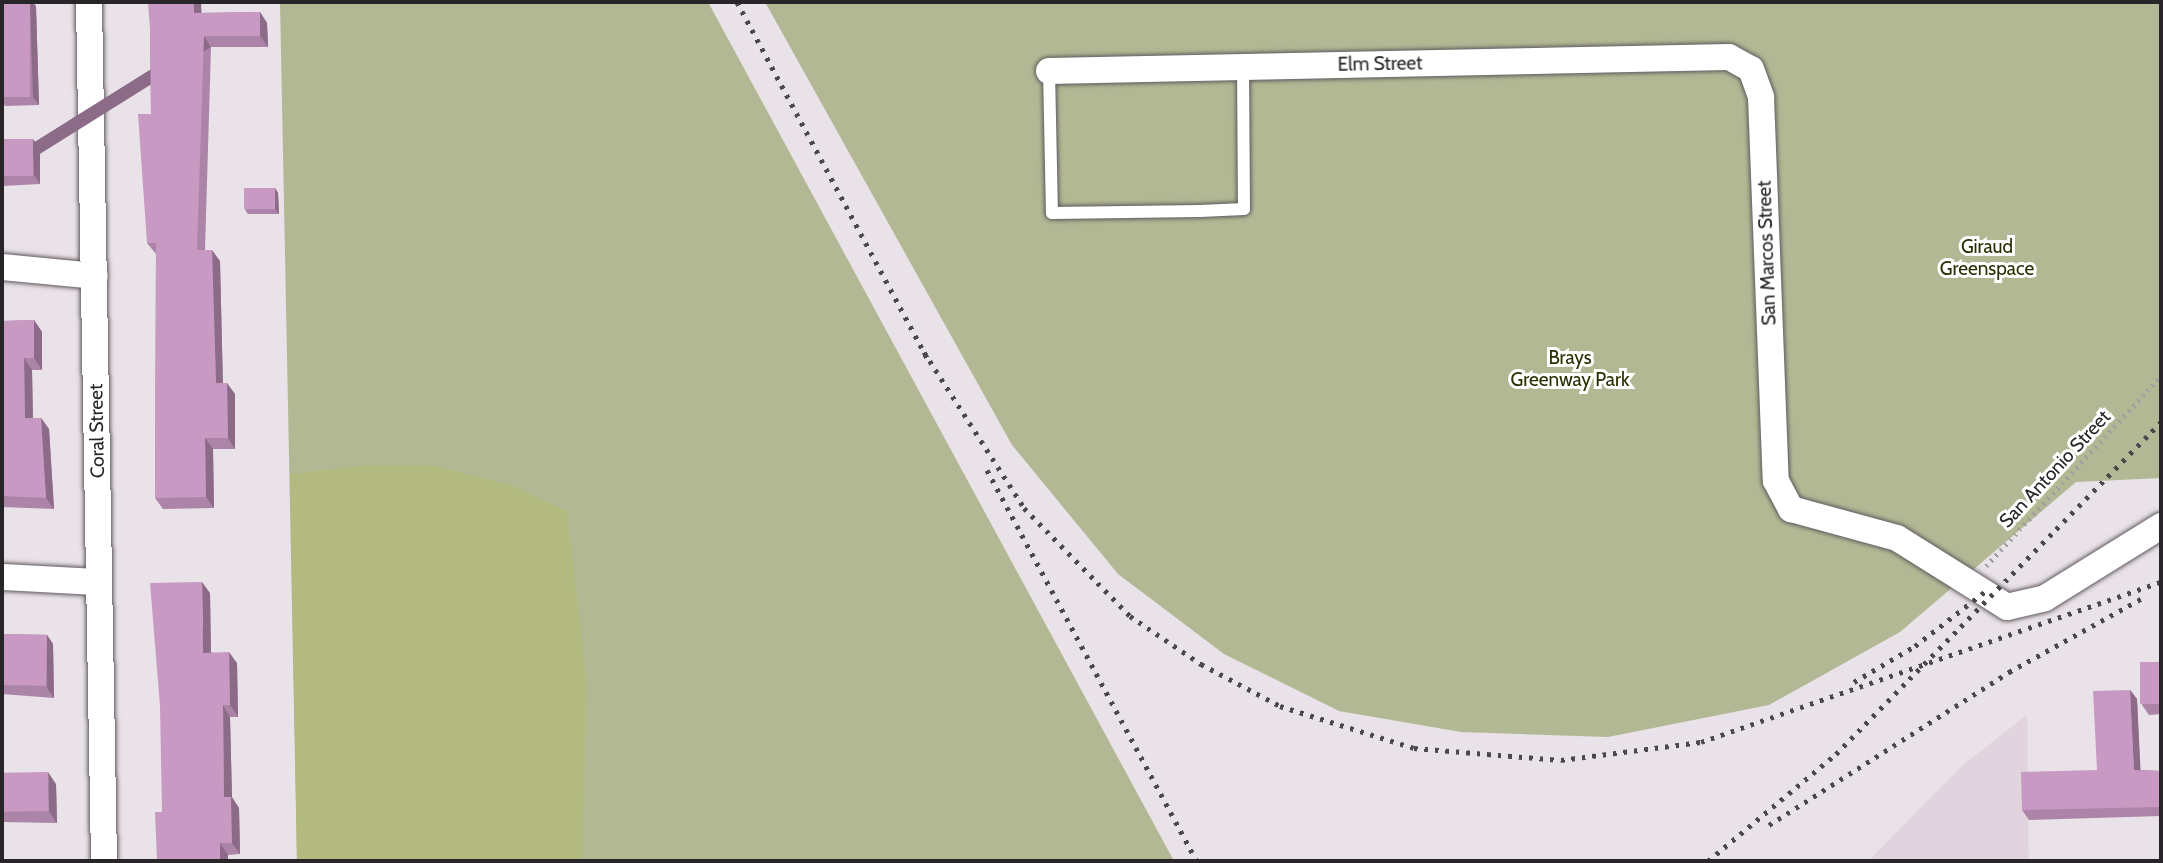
<!DOCTYPE html>
<style>
body{margin:0}
#map{position:relative;width:2163px;height:863px;overflow:hidden;background:#e9e2e8;font-family:Cabin,sans-serif}
div>[style]{position:absolute}
.built>*{inset:0;background:#e1d4df}
.green>*{inset:0;background:#b3b894}
.forest>*{inset:0;background:#b2ba7f}
.path>*{height:4.5px;margin-top:-2.25px;transform-origin:0;background:repeating-linear-gradient(90deg,#a29da1 0 2px,transparent 0 7px)}
.roads{filter:drop-shadow(0 0 2px #605a5f) drop-shadow(0 0 2px #605a5f)}
.lane>*{height:12px;margin:-6px;padding:0 6px;transform-origin:6px;border-radius:6px;background:#fff}
.street>*{height:26px;margin:-13px;padding:0 13px;transform-origin:13px;border-radius:13px;background:#fff}
.rail>*{height:5px;margin-top:-2.5px;transform-origin:0;background:repeating-linear-gradient(90deg,#4b484b 0 3.5px,transparent 0 10.5px)}
.wall>*{inset:0;background:#ac84a8}
.shaded-wall>*{inset:0;background:#8c6b88;transform-origin:0 0}
.building>*{inset:0;background:#c899c3;transform-origin:0 0}
span{translate:-50% -50%;white-space:nowrap;text-align:center;line-height:1.15;-webkit-text-stroke:6px #fff;paint-order:stroke}
.street-label{font-size:19px;color:#272527}
.park-label{font-size:19px;color:#2a2e00}
.frame{position:absolute;inset:0;border:4px solid #272527;pointer-events:none}
</style>
<div id="map">
<div class="built">
<div style="clip-path:polygon(2027px 715px,2029px 861px,1868px 861px,1965px 763px)"></div>
</div>
<div class="green">
<div style="clip-path:polygon(280px 2px,708px 2px,1174px 861px,297px 861px)"></div>
<div style="clip-path:polygon(765px 2px,2161px 2px,2161px 478px,2076px 482px,1900px 632px,1769px 705px,1608px 737px,1461px 732px,1339px 711px,1224px 654px,1118px 574px,1012px 445px)"></div>
</div>
<div class="forest">
<div style="clip-path:polygon(369px 465px,432px 465px,510px 485px,567px 511px,587px 684px,582px 861px,297px 861px,290px 474px)"></div>
</div>
<div class="path">
<div style="left:1986px;top:566px;width:258px;rotate:-47.4deg"></div>
</div>
<div class="roads">
<div class="lane">
<div style="left:1049px;top:71px;width:142px;rotate:88.8deg"></div>
<div style="left:1052px;top:213px;width:148px;rotate:-0.8deg"></div>
<div style="left:1200px;top:211px;width:44px;rotate:-2.6deg"></div>
<div style="left:1244px;top:209px;width:142px;rotate:-90.4deg"></div>
</div>
<div class="street">
<div style="left:89px;top:2px;width:859px;rotate:89deg"></div>
<div style="left:1049px;top:71px;width:680px;rotate:-1.18deg"></div>
<div style="left:1729px;top:57px;width:25px;rotate:29deg"></div>
<div style="left:1751px;top:69px;width:30px;rotate:70deg"></div>
<div style="left:1761px;top:97px;width:384px;rotate:87.8deg"></div>
<div style="left:1776px;top:481px;width:32px;rotate:62deg"></div>
<div style="left:1791px;top:509px;width:110px;rotate:15.3deg"></div>
<div style="left:1897px;top:538px;width:130px;rotate:32.1deg"></div>
<div style="left:2007px;top:607px;width:39px;rotate:-13deg"></div>
<div style="left:2045px;top:598px;width:137px;rotate:-31.8deg"></div>
<div style="left:2px;top:267px;width:93px;rotate:5.5deg"></div>
<div style="left:2px;top:577px;width:96px;rotate:3deg"></div>
</div>
</div>
<div class="rail">
<div style="left:737px;top:2px;width:405px;rotate:61.9deg"></div>
<div style="left:924px;top:352px;width:185px;rotate:57.3deg"></div>
<div style="left:1024px;top:508px;width:151px;rotate:45.5deg"></div>
<div style="left:1130px;top:616px;width:86px;rotate:34.1deg"></div>
<div style="left:1201px;top:664px;width:89px;rotate:28deg"></div>
<div style="left:1280px;top:706px;width:140px;rotate:17.4deg"></div>
<div style="left:1414px;top:748px;width:147px;rotate:4.7deg"></div>
<div style="left:1561px;top:760px;width:141px;rotate:-7.3deg"></div>
<div style="left:1701px;top:742px;width:487px;rotate:-19.2deg"></div>
<div style="left:987px;top:470px;width:444px;rotate:61.8deg"></div>
<div style="left:1854px;top:682px;width:71px;rotate:-30.5deg"></div>
<div style="left:1915px;top:646px;width:90px;rotate:-37.8deg"></div>
<div style="left:1769px;top:825px;width:285px;rotate:-32.5deg"></div>
<div style="left:2009px;top:672px;width:157px;rotate:-29deg"></div>
<div style="left:1708px;top:861px;width:167px;rotate:-39.9deg"></div>
<div style="left:1836px;top:754px;width:465px;rotate:-45.6deg"></div>
</div>
<div class="wall">
<div style="clip-path:polygon(2px 2px,36px 6px,39px 105px,5px 106px,2px 101px)"></div>
<div style="clip-path:polygon(260px 12px,267px 23px,268px 47px,211px 47px,205px 250px,220px 261px,223px 383px,235px 394px,235px 449px,213px 449px,214px 508px,163px 509px,155px 498px,156px 254px,147px 243px,151px 114px,150px 29px,201px 13px)"></div>
<div style="clip-path:polygon(2px 139px,40px 148px,40px 184px,2px 186px)"></div>
<div style="clip-path:polygon(275px 188px,278px 193px,279px 214px,248px 214px,245px 210px)"></div>
<div style="clip-path:polygon(34px 320px,42px 332px,42px 370px,32px 370px,33px 418px,41px 418px,49px 429px,54px 509px,2px 507px,2px 321px)"></div>
<div style="clip-path:polygon(210px 593px,211px 652px,237px 663px,238px 717px,230px 717px,232px 798px,239px 808px,240px 854px,228px 855px,228px 861px,157px 861px,162px 812px)"></div>
<div style="clip-path:polygon(2px 634px,47px 635px,53px 644px,54px 698px,2px 694px)"></div>
<div style="clip-path:polygon(2161px 662px,2161px 714px,2149px 715px,2142px 705px)"></div>
<div style="clip-path:polygon(2130px 690px,2137px 699px,2140px 770px,2161px 771px,2161px 816px,2029px 820px,2022px 810px,2097px 770px)"></div>
<div style="clip-path:polygon(2px 773px,56px 784px,57px 823px,2px 822px)"></div>
</div>
<div class="shaded-wall">
<div style="clip-path:polygon(30px 2px,33px 2px,36px 6px,39px 105px,33px 97px)"></div>
<div style="clip-path:polygon(194px 2px,201px 2px,202px 24px,194px 13px)"></div>
<div style="clip-path:polygon(260px 12px,267px 23px,268px 47px,260px 36px)"></div>
<div style="left:204px;top:36px;width:13px;height:214px;rotate:58deg"></div>
<div style="clip-path:polygon(33px 139px,40px 148px,40px 184px,34px 175px)"></div>
<div style="clip-path:polygon(275px 188px,278px 193px,279px 214px,275px 209px)"></div>
<div style="clip-path:polygon(212px 250px,220px 261px,223px 394px,216px 383px)"></div>
<div style="clip-path:polygon(34px 320px,42px 332px,42px 370px,34px 358px)"></div>
<div style="clip-path:polygon(24px 358px,32px 370px,33px 429px,25px 418px)"></div>
<div style="clip-path:polygon(227px 383px,235px 394px,235px 449px,228px 438px)"></div>
<div style="clip-path:polygon(41px 418px,49px 429px,54px 509px,46px 498px)"></div>
<div style="clip-path:polygon(205px 438px,213px 449px,214px 508px,206px 497px)"></div>
<div style="clip-path:polygon(202px 582px,210px 593px,211px 664px,203px 653px)"></div>
<div style="clip-path:polygon(47px 635px,53px 644px,54px 698px,47px 688px)"></div>
<div style="clip-path:polygon(229px 652px,237px 663px,238px 717px,230px 705px)"></div>
<div style="clip-path:polygon(2130px 690px,2137px 699px,2141px 779px,2134px 770px)"></div>
<div style="clip-path:polygon(223px 705px,230px 717px,232px 797px,239px 808px,240px 854px,232px 843px,224px 797px)"></div>
<div style="clip-path:polygon(48px 772px,56px 784px,57px 823px,49px 811px)"></div>
<div style="clip-path:polygon(220px 843px,228px 855px,228px 861px,220px 861px)"></div>
</div>
<div class="building">
<div style="left:2px;top:2px;width:28px;height:95px"></div>
<div style="clip-path:polygon(148px 2px,194px 2px,194px 13px,260px 12px,260px 36px,204px 36px,197px 250px,212px 250px,216px 383px,227px 383px,228px 438px,205px 438px,206px 497px,155px 498px,156px 243px,147px 243px,138px 114px,151px 114px,150px 29px)"></div>
<div style="left:2px;top:139px;width:31px;height:37px"></div>
<div style="left:275px;top:188px;width:21px;height:31px;rotate:90deg"></div>
<div style="clip-path:polygon(34px 320px,34px 358px,24px 358px,25px 418px,41px 418px,46px 498px,2px 496px,2px 321px)"></div>
<div style="clip-path:polygon(202px 582px,203px 653px,229px 652px,230px 705px,223px 705px,224px 797px,231px 797px,232px 843px,220px 843px,220px 861px,157px 861px,155px 812px,162px 812px,160px 706px,150px 583px)"></div>
<div style="left:2px;top:634px;width:45px;height:51px;rotate:1deg"></div>
<div style="left:2161px;top:662px;width:42px;height:21px;rotate:90deg"></div>
<div style="clip-path:polygon(2130px 690px,2134px 770px,2161px 771px,2161px 807px,2022px 810px,2021px 772px,2097px 770px,2093px 691px)"></div>
<div style="left:48px;top:772px;width:39px;height:46px;rotate:89deg"></div>
</div>
<div class="street-label">
<span style="left:1380px;top:64px;rotate:-1deg">Elm Street</span>
<span style="left:1767px;top:253px;rotate:-92deg">San Marcos Street</span>
<span style="left:97px;top:431px;rotate:-91deg">Coral Street</span>
<span style="left:2055px;top:469px;rotate:-47deg">San Antonio Street</span>
</div>
<div class="park-label">
<span style="left:1987px;top:258px">Giraud<br>Greenspace</span>
<span style="left:1570px;top:369px">Brays<br>Greenway Park</span>
</div>
<div class="frame"></div>
</div>
